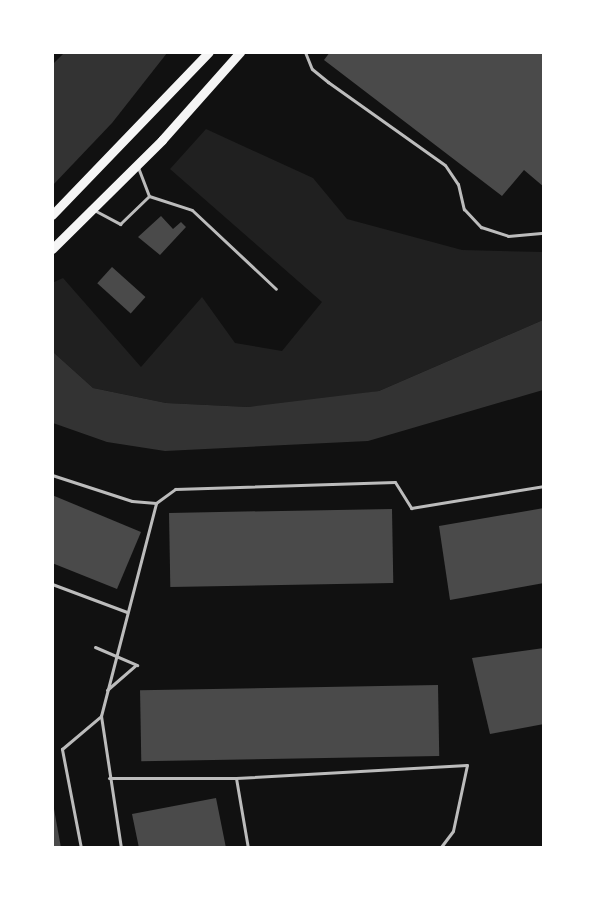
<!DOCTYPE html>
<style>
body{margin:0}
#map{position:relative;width:596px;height:900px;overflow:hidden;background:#111;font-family:"Golos Text",sans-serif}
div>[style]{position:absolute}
.green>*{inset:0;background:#202020}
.water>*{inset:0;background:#333}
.building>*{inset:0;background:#4a4a4a;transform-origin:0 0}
.service>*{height:3px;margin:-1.5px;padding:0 1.5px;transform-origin:1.5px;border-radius:1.5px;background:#bcbcbc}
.primary>*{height:9px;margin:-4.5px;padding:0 4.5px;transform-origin:4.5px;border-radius:4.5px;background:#f5f5f5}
span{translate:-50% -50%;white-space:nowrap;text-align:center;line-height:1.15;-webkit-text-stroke:6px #fff;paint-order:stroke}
.frame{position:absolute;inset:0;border:54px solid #fff;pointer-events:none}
</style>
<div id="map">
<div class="green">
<div style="clip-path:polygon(206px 129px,313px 178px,347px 219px,462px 250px,543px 252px,543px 320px,379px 391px,316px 401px,248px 407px,166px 403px,93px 388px,53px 352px,52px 283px,63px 278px,141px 367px,202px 297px,235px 343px,282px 351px,322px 302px,170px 169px)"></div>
</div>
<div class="water">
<div style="clip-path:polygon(65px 52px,167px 53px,112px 123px,53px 185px,53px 64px)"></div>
<div style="clip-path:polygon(543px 320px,543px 390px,368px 441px,165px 451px,107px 442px,53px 423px,53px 352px,93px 388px,166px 403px,248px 407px,379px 391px)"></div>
</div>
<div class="building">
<div style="clip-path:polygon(330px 52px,544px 52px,544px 187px,524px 170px,502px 196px,324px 60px)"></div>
<div style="clip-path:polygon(161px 216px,173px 229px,181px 222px,186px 227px,160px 255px,138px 237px)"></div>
<div style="left:112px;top:267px;width:45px;height:22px;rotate:42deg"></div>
<div style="clip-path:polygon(52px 495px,141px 532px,117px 589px,52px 563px)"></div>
<div style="clip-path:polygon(544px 508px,544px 583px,450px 600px,439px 526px)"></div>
<div style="left:392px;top:509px;width:74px;height:223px;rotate:89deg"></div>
<div style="clip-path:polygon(544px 648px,544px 724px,490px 734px,472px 658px)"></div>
<div style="left:438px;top:685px;width:71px;height:298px;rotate:89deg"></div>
<div style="clip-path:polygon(216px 798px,226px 848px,139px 848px,132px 814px)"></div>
<div style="clip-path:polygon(52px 809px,54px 809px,61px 848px,52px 848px)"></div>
</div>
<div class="service">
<div style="left:305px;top:52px;width:18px;rotate:68deg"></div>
<div style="left:312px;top:69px;width:21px;rotate:39deg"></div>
<div style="left:328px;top:82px;width:143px;rotate:35.4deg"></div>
<div style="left:445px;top:165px;width:23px;rotate:56deg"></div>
<div style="left:458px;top:184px;width:26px;rotate:77deg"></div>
<div style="left:464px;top:209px;width:25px;rotate:47deg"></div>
<div style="left:481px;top:227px;width:28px;rotate:18deg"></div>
<div style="left:508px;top:236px;width:36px;rotate:-5deg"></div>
<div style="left:149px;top:196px;width:45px;rotate:18deg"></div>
<div style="left:192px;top:210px;width:115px;rotate:43.2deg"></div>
<div style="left:94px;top:210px;width:30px;rotate:28deg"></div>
<div style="left:120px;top:224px;width:40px;rotate:-44deg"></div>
<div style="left:149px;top:196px;width:31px;rotate:-111deg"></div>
<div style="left:52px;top:475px;width:84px;rotate:18deg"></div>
<div style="left:132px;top:501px;width:24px;rotate:5deg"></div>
<div style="left:156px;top:503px;width:24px;rotate:-36deg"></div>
<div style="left:175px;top:489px;width:220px;rotate:-1.8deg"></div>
<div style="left:395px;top:482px;width:31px;rotate:58deg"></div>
<div style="left:411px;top:508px;width:135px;rotate:-9.4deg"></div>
<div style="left:52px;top:584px;width:80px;rotate:20.5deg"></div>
<div style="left:95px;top:647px;width:46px;rotate:23.2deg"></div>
<div style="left:107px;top:690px;width:38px;rotate:-41deg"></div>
<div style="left:109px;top:778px;width:127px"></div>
<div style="left:236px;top:778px;width:231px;rotate:-3.2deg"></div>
<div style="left:467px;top:765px;width:67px;rotate:102deg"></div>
<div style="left:453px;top:831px;width:21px;rotate:127deg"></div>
<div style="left:236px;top:778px;width:71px;rotate:80.3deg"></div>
<div style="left:81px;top:848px;width:101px;rotate:-100.9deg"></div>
<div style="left:62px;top:749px;width:51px;rotate:-40.2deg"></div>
<div style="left:121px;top:848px;width:134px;rotate:-98.6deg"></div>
<div style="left:101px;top:716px;width:220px;rotate:-75.5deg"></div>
</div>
<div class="primary">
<div style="left:52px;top:215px;width:226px;rotate:-46.1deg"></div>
<div style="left:52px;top:249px;width:155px;rotate:-44.7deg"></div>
<div style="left:162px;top:140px;width:118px;rotate:-48.4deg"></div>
</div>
<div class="frame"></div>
</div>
